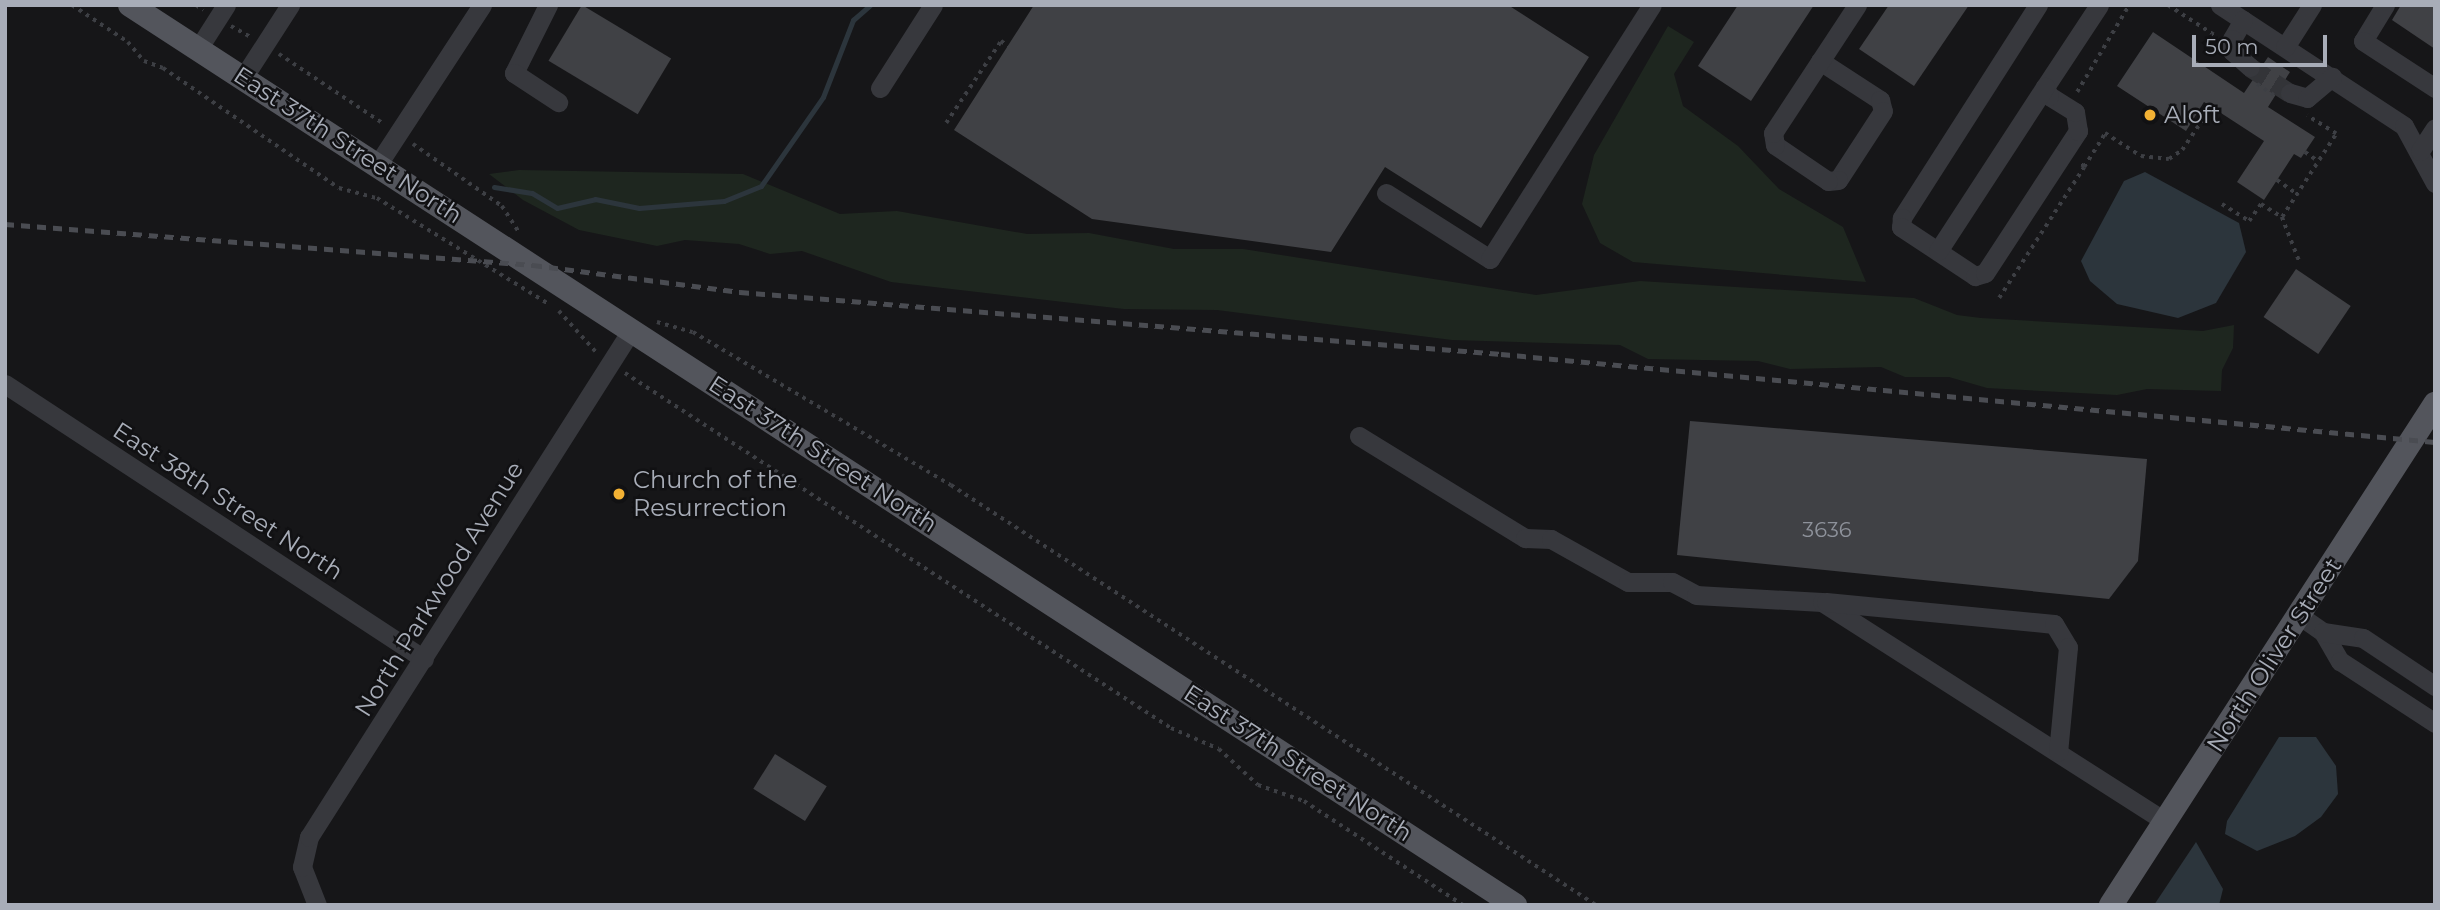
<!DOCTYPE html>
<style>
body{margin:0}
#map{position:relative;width:2440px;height:910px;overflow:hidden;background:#161618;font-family:Montserrat,sans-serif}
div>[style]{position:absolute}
.green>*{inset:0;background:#1e261f}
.water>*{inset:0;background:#2c353c}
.stream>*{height:5px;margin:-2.5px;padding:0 2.5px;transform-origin:2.5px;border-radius:2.5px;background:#2c353c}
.building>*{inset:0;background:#404145;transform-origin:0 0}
.minor-tunnel>*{height:19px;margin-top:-9.5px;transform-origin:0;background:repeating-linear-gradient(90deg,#333438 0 19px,transparent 0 29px)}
.path>*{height:3.5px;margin-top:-1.75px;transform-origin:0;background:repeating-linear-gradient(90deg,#3d3f44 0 3.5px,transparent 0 8.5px)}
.minor>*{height:19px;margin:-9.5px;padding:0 9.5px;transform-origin:9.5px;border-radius:9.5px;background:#37383d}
.major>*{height:24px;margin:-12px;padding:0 12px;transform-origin:12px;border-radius:12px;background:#53555c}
.rail>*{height:5px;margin-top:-2.5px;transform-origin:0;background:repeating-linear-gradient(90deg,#4a4c52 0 9px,transparent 0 16px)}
.dots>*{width:19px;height:19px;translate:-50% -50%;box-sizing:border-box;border:4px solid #111113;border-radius:50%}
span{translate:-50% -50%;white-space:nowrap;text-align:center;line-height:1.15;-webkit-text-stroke:5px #111113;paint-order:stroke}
.number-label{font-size:21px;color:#8e929b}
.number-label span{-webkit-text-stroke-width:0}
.poi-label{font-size:24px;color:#a8adb8}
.left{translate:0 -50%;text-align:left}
.street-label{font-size:24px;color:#a8adb8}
.frame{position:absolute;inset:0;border:7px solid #a8adb8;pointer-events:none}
.scale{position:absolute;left:2192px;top:35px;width:135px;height:32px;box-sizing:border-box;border:4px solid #a8adb8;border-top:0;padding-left:9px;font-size:21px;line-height:24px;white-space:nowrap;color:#a8adb8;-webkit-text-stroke:5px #111113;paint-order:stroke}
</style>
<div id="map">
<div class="green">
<div style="clip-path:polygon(1668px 26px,1694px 42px,1674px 74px,1683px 106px,1738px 146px,1779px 189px,1843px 227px,1866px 282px,1633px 262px,1600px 243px,1582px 204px,1594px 155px)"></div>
<div style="clip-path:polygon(519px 170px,743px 174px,840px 214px,897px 211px,1027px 234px,1089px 233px,1174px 249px,1243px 249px,1536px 295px,1640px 281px,1914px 298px,1957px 315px,1981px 318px,2203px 331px,2234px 325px,2233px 348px,2222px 370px,2221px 391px,2147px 389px,2117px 395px,1987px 388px,1949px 377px,1905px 377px,1881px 367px,1790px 369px,1758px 361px,1648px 359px,1620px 345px,1452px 340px,1217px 310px,1124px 309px,891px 282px,802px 251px,770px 254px,739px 244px,685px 240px,657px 246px,579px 230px,523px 200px,489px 174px)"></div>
</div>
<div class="water">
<div style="clip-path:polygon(2145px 172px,2239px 223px,2246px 252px,2216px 303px,2178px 318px,2117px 304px,2090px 281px,2081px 261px,2124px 181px)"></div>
<div style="clip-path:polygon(2279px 737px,2316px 737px,2336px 766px,2338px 794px,2321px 817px,2295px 836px,2257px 851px,2225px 834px,2227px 821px)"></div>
<div style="clip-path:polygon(2196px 842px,2223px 889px,2219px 905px,2154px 905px)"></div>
</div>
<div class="stream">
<div style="left:494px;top:187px;width:38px;rotate:9deg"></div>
<div style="left:532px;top:193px;width:29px;rotate:31deg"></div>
<div style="left:557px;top:208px;width:39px;rotate:-13deg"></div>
<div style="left:595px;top:199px;width:45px;rotate:11.6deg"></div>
<div style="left:639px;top:208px;width:85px;rotate:-4.7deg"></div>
<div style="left:724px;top:201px;width:40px;rotate:-22deg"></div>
<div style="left:761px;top:186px;width:108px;rotate:-55.1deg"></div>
<div style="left:823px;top:97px;width:83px;rotate:-68.7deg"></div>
<div style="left:853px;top:20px;width:23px;rotate:-41deg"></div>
</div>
<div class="building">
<div style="left:582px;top:5px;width:104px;height:65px;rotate:31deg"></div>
<div style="clip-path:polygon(1034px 5px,1508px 5px,1589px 57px,1481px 228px,1385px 167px,1331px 252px,1092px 219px,954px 130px)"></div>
<div style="clip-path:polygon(1738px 5px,1814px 5px,1751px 101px,1698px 66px)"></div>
<div style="clip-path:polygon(1889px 5px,1969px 5px,1914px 86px,1859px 49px)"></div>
<div style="clip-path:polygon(2401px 5px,2435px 5px,2435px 49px,2392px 20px)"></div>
<div style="clip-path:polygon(2153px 32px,2244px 93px,2268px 57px,2290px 72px,2268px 107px,2315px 137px,2301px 158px,2294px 154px,2264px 200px,2237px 182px,2264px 141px,2204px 102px,2186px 131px,2117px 86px)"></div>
<div style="left:2296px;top:269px;width:66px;height:58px;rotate:34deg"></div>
<div style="clip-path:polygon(1690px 421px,2147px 459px,2138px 561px,2109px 599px,1677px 555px)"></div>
<div style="left:775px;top:754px;width:61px;height:41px;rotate:32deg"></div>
</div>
<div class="minor-tunnel">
<div style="left:2250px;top:67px;width:48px;rotate:33deg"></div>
</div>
<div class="path">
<div style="left:72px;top:5px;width:67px;rotate:33.5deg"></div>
<div style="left:128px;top:42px;width:25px;rotate:50deg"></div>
<div style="left:144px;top:61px;width:20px;rotate:20deg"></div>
<div style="left:163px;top:68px;width:213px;rotate:34.3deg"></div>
<div style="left:339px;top:188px;width:39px;rotate:15deg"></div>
<div style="left:377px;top:198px;width:200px;rotate:31.7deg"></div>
<div style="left:196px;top:5px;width:9px;rotate:36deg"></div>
<div style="left:2168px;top:5px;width:57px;rotate:32.9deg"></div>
<div style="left:231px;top:26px;width:21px;rotate:29deg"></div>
<div style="left:279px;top:54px;width:126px;rotate:33.7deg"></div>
<div style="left:2257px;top:84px;width:20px;rotate:33deg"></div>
<div style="left:2077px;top:92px;width:101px;rotate:-59.1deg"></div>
<div style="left:946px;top:123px;width:99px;rotate:-56.1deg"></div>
<div style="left:1001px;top:41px;width:9px;rotate:36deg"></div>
<div style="left:413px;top:144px;width:108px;rotate:34.9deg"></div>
<div style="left:502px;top:206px;width:31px;rotate:57deg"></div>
<div style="left:2305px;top:152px;width:16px;rotate:35deg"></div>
<div style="left:2084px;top:167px;width:40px;rotate:-58deg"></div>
<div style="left:2105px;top:133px;width:43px;rotate:32.6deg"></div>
<div style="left:2141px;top:156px;width:28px;rotate:6deg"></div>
<div style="left:2169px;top:159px;width:16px;rotate:-35deg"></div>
<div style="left:2182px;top:150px;width:52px;rotate:-56deg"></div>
<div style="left:2277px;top:180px;width:24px;rotate:35deg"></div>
<div style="left:2222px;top:204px;width:32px;rotate:32deg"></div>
<div style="left:2249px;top:221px;width:21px;rotate:-55deg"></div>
<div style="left:2261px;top:204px;width:25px;rotate:32deg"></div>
<div style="left:2282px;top:217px;width:99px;rotate:-57deg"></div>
<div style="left:2336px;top:134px;width:34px;rotate:-148deg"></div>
<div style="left:2282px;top:217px;width:49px;rotate:68.6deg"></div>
<div style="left:1999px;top:298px;width:156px;rotate:-57deg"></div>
<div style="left:2084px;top:167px;width:6px;rotate:-141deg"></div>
<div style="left:559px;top:311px;width:55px;rotate:47.9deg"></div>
<div style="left:657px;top:322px;width:37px;rotate:16deg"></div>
<div style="left:693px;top:332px;width:300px;rotate:30.7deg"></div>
<div style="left:951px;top:485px;width:770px;rotate:33.07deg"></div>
<div style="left:625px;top:373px;width:651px;rotate:33.03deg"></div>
<div style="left:1171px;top:728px;width:52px;rotate:23.6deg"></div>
<div style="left:1219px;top:749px;width:53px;rotate:42.7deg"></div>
<div style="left:1258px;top:785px;width:49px;rotate:19.2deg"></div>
<div style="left:1304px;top:801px;width:190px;rotate:33.2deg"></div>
</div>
<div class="minor">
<div style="left:548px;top:5px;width:76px;rotate:116.6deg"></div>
<div style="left:514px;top:73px;width:53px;rotate:33.4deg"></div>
<div style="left:2038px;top:5px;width:253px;rotate:122.6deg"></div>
<div style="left:1902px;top:218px;width:9px;rotate:96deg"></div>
<div style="left:1901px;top:227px;width:89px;rotate:33.5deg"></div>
<div style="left:1975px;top:276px;width:10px;rotate:-17deg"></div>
<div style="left:1985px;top:273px;width:170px;rotate:-56.8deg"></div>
<div style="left:2078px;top:131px;width:19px;rotate:-99deg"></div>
<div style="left:2075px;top:112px;width:31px;rotate:-148deg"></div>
<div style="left:2049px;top:96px;width:10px;rotate:-114deg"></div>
<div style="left:2045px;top:87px;width:98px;rotate:-56.6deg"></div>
<div style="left:2220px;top:5px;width:220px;rotate:33.3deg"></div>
<div style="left:2404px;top:126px;width:65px;rotate:61.5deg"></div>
<div style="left:2385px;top:5px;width:42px;rotate:121.4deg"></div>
<div style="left:2363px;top:41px;width:86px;rotate:33.1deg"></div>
<div style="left:2243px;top:20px;width:22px;rotate:120deg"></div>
<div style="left:2232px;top:39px;width:12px;rotate:90deg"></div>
<div style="left:2232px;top:51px;width:24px;rotate:42deg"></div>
<div style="left:2285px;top:47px;width:50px;rotate:-57.3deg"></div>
<div style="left:198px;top:49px;width:52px;rotate:-57.5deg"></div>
<div style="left:1820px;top:61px;width:72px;rotate:33deg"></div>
<div style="left:1880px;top:100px;width:11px;rotate:75deg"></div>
<div style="left:1883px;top:111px;width:82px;rotate:123.1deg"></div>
<div style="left:1838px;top:180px;width:10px;rotate:174deg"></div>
<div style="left:1828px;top:181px;width:64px;rotate:-145.8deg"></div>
<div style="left:1775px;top:145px;width:12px;rotate:-99deg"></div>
<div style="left:1773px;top:133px;width:153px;rotate:-56.7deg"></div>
<div style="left:243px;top:78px;width:87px;rotate:-57.2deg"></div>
<div style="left:880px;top:88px;width:98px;rotate:-57.4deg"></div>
<div style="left:2290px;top:93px;width:18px;rotate:16deg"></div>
<div style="left:2307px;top:98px;width:33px;rotate:-40deg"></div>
<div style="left:2420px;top:151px;width:27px;rotate:-57deg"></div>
<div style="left:378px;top:164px;width:190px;rotate:-56.8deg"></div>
<div style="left:1386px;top:193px;width:123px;rotate:32.4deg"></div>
<div style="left:1490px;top:259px;width:301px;rotate:-57.5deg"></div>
<div style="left:1938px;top:251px;width:196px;rotate:-56.9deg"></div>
<div style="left:5px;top:384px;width:501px;rotate:33.28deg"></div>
<div style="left:1359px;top:436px;width:195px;rotate:31.6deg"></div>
<div style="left:1525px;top:538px;width:26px;rotate:2deg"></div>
<div style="left:1551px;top:539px;width:88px;rotate:29.2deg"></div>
<div style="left:1628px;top:582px;width:44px"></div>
<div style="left:1672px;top:582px;width:27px;rotate:28deg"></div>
<div style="left:1696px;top:595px;width:126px;rotate:3.2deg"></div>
<div style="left:1822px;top:602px;width:407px;rotate:32.6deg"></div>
<div style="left:1826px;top:602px;width:229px;rotate:5.5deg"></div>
<div style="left:2054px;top:624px;width:27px;rotate:59deg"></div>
<div style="left:2068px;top:647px;width:105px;rotate:95.4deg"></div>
<div style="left:2300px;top:616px;width:28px;rotate:35deg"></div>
<div style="left:2323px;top:632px;width:34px;rotate:60deg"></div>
<div style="left:2340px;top:661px;width:113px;rotate:33.1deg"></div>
<div style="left:2323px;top:632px;width:40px;rotate:8.5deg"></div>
<div style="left:2363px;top:638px;width:87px;rotate:33.7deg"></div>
<div style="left:317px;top:905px;width:41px;rotate:-111.5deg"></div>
<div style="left:302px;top:867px;width:31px;rotate:-77deg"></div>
<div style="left:309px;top:837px;width:602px;rotate:-57.55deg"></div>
</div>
<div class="major">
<div style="left:130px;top:5px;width:1652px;rotate:33.02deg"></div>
<div style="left:2111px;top:905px;width:597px;rotate:-57.11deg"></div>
</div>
<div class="rail">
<div style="left:5px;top:224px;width:530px;rotate:4.44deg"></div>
<div style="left:533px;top:265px;width:209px;rotate:7.4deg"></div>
<div style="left:740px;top:292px;width:764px;rotate:4.66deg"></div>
<div style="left:1501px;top:354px;width:938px;rotate:5.38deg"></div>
</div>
<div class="dots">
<div style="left:2150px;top:115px;background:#f2b134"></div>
<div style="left:619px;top:494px;background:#f2b134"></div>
</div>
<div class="number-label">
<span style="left:1827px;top:530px">3636</span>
</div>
<div class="poi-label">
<span class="left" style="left:2164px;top:115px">Aloft</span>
<span class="left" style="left:633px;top:494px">Church of the<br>Resurrection</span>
</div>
<div class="street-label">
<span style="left:348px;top:145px;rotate:33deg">East 37th Street North</span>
<span style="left:823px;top:454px;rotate:33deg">East 37th Street North</span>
<span style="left:228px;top:501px;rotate:33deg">East 38th Street North</span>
<span style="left:439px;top:589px;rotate:-58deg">North Parkwood Avenue</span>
<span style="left:2274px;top:655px;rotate:-57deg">North Oliver Street</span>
<span style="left:1298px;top:763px;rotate:33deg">East 37th Street North</span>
</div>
<div class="frame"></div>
<div class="scale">50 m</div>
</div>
